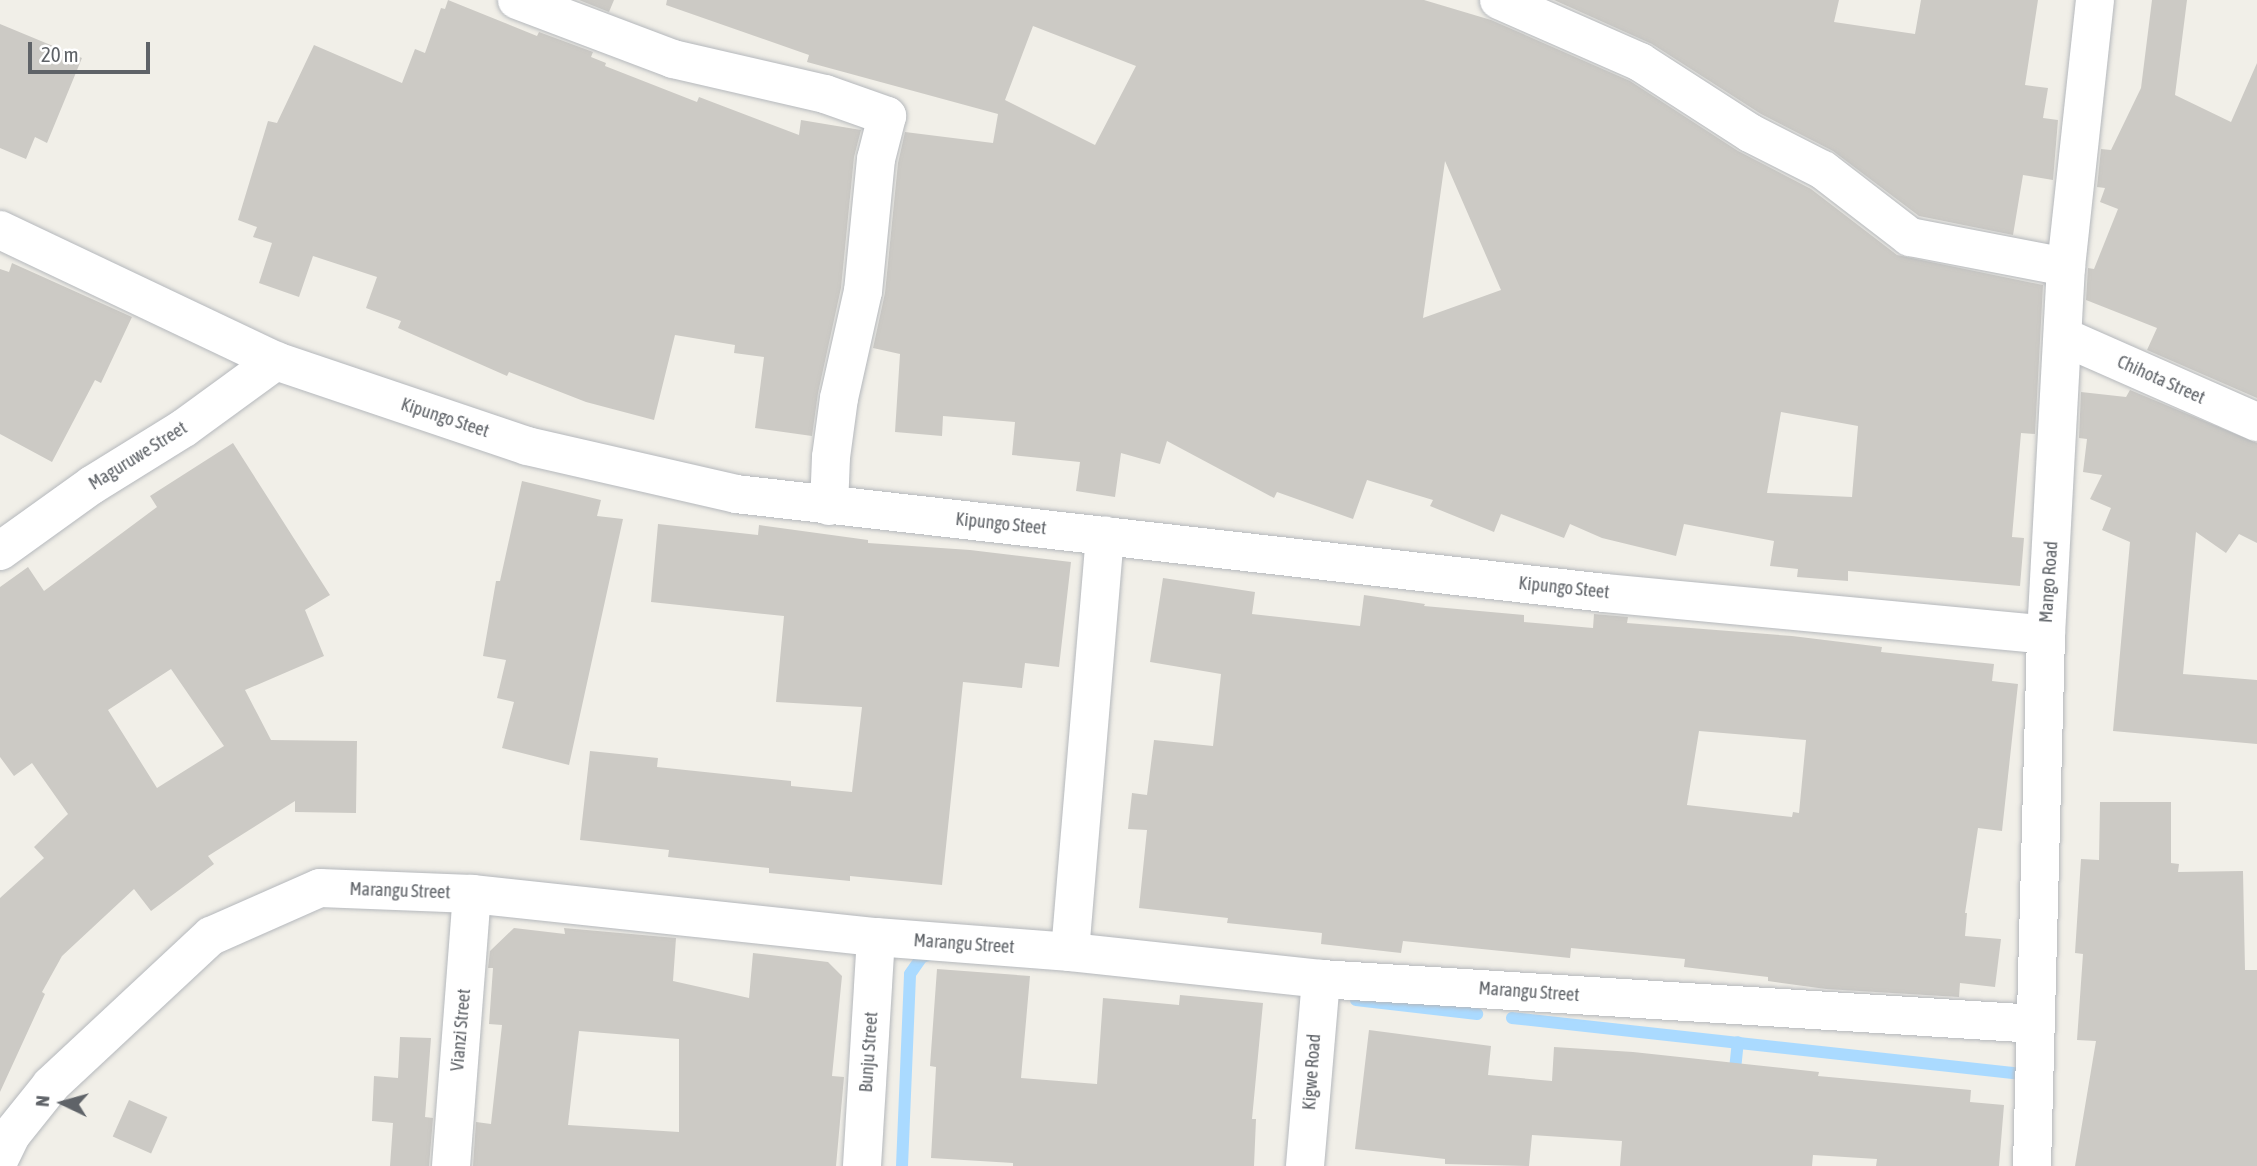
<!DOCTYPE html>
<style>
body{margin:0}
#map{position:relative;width:2257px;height:1166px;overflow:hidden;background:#f1efe8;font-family:"Asap Condensed",sans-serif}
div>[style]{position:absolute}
.stream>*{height:12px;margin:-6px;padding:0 6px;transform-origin:6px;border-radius:6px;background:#aadaff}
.building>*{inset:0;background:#cccac5;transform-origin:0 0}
.roads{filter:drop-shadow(0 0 2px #b5b8bc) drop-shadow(0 0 2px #b5b8bc)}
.minor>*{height:38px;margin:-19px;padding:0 19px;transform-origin:19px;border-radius:19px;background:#fff}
.tertiary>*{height:38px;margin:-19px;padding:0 19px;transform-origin:19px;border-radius:19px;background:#fff}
span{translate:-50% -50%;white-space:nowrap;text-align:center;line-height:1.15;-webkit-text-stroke:6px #fff;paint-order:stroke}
.street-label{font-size:18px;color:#5f6368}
.north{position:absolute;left:28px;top:1068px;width:70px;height:70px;-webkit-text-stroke:5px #fff;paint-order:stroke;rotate:275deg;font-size:19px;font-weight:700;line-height:28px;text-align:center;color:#5f6368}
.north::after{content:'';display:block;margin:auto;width:24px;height:32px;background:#5f6368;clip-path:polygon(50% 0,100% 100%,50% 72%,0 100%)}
.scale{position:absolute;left:28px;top:42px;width:122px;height:32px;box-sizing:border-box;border:4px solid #5f6368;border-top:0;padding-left:9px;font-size:21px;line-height:24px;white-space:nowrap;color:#5f6368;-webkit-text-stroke:5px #fff;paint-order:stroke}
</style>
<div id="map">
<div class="stream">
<div style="left:1356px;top:1000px;width:122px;rotate:6.6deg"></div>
<div style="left:1512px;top:1018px;width:513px;rotate:6.27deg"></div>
<div style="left:2022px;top:1074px;width:8px;rotate:97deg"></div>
<div style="left:1734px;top:1079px;width:37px;rotate:-84deg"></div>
<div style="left:902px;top:1166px;width:192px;rotate:-87.6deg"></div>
<div style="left:910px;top:974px;width:21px;rotate:-55deg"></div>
<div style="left:922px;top:957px;width:10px;rotate:-17deg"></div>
</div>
<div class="building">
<div style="clip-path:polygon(448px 0,537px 36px,539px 32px,593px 52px,591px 57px,606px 63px,605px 66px,697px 102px,699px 97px,799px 135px,801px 120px,861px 130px,854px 157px,841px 288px,818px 393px,812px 436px,755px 428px,764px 357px,734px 353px,735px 345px,675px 335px,654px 420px,586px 402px,509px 372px,507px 376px,398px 328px,401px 321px,366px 308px,377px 277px,313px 256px,299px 297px,259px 283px,272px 243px,253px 237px,257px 227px,238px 220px,268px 121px,277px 123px,314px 45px,402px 83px,415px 49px,425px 53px,441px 8px,445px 9px)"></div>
<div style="clip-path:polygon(579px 0,614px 0,609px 12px)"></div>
<div style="clip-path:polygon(evenodd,667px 0,1424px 0,1491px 20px,1630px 81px,1738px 151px,1811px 189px,1897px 255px,2043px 285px,2035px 434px,2021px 433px,2012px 537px,2024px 538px,2020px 586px,1848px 571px,1848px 581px,1797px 577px,1798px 569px,1770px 566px,1774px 541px,1684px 524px,1676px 556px,1602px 538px,1570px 524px,1564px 538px,1501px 514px,1494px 532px,1430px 506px,1433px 500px,1367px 480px,1353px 519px,1277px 492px,1274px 498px,1167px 441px,1160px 464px,1121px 453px,1115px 497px,1076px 491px,1080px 462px,1012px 455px,1015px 422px,943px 416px,942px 436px,895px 432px,900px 354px,873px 348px,885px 293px,898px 163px,905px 132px,993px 143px,998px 114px,807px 62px,809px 55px,666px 5px,667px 0,1033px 26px,1136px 66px,1095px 145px,1005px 100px,1033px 26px,667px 0,1445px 161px,1501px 290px,1423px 318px,1445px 161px,667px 0,1781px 412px,1858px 426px,1852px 497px,1767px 493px,1781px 412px)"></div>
<div style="clip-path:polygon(1554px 0,1839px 0,1834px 22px,1915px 34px,1921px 0,2038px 0,2025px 85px,2048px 88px,2043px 118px,2058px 120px,2053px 180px,2023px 175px,2013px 235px,1919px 216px,1833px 151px,1761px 114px,1652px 44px)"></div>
<div style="clip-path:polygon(2152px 0,2187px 0,2175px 95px,2231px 122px,2257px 63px,2257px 398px,2147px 350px,2157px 328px,2086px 300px,2088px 268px,2094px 269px,2118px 209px,2100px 202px,2105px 188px,2097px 187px,2101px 149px,2111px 150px,2141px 88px)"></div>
<div style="clip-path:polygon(0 24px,82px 58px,47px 143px,35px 137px,26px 159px,0 148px)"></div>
<div style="clip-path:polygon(12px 263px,132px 317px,101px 383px,95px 380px,52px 462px,0 434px,0 269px,9px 272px)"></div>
<div style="clip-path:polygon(2130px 390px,2257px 443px,2257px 543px,2239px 534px,2226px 553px,2196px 532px,2183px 674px,2257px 680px,2257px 744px,2113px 731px,2130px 542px,2102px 530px,2111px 508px,2090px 499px,2102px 475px,2083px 472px,2087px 439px,2079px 438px,2081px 392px,2126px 397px)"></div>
<div style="clip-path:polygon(evenodd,233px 443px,330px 595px,305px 610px,324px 656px,245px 690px,271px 740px,357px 741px,356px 813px,295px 812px,295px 801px,208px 856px,214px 864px,151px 911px,134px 889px,62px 956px,42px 992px,45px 994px,0 1092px,0 898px,44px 858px,34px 847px,68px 814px,32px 763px,14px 776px,0 757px,0 587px,28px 567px,44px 591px,157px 507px,150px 496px,233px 443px,171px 669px,224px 746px,157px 788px,108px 710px,171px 669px)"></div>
<div style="clip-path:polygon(522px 481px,601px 500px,597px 516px,623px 519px,569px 765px,502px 748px,514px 702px,497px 698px,506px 660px,483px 656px,496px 581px,500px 581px)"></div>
<div style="clip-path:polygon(658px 524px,758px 535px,759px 525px,868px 540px,868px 543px,970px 550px,1071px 562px,1059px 667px,1025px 663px,1022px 688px,963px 682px,942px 885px,850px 876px,850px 881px,769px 873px,769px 868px,668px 857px,669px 850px,580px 840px,590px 751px,658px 758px,657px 767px,791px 781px,791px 786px,852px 792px,862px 707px,776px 702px,784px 616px,651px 602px)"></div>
<div style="clip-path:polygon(evenodd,1163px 578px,1255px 592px,1252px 614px,1360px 626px,1364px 595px,1425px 604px,1424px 606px,1524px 615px,1524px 622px,1593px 628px,1594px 614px,1628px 617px,1627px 623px,1792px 636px,1882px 647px,1881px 652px,1994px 664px,1992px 681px,2018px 684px,2002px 831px,1978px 828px,1965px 913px,1967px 913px,1965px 936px,2001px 939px,1995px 987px,1960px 983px,1959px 997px,1826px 989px,1768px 981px,1768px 977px,1684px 967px,1685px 959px,1571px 948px,1570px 958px,1403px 941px,1401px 953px,1321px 944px,1322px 933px,1227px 923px,1228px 918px,1139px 908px,1147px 830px,1128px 829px,1132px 793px,1147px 795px,1154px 740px,1213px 746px,1221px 674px,1150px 662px,1163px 578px,1699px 731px,1806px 740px,1799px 813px,1793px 812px,1792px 817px,1687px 805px,1699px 731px)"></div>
<div style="clip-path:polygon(2100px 802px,2171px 802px,2171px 863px,2179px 864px,2178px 872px,2243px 871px,2245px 970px,2257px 970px,2257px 1166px,2075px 1166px,2096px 1041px,2077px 1040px,2083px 954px,2075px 953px,2081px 859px,2099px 860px)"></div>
<div style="clip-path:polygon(evenodd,514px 928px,565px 934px,564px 928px,676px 938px,673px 981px,749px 998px,753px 953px,828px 962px,842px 976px,832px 1076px,844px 1077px,836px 1166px,473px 1166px,476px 1122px,491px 1124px,502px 1025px,489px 1024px,493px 968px,488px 968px,490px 951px,514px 928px,579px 1031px,679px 1039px,679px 1132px,568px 1125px,579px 1031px)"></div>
<div style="clip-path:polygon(937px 969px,1030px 976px,1021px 1078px,1097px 1084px,1103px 998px,1179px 1005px,1180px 995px,1263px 1003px,1252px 1119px,1256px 1119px,1254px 1166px,1013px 1166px,1013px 1163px,931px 1158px,936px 1067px,930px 1066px)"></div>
<div style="clip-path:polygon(1369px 1030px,1491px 1046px,1488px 1075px,1552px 1081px,1554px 1047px,1633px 1052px,1819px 1072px,1818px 1076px,1971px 1090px,1970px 1102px,2004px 1105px,1999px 1166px,1876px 1166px,1877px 1159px,1813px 1155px,1812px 1166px,1620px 1166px,1622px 1141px,1532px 1135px,1529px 1166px,1445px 1164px,1445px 1159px,1355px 1149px)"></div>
<div style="clip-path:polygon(400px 1037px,431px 1038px,425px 1117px,433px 1118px,429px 1166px,390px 1166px,393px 1123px,372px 1121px,374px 1076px,398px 1078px)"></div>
<div style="left:129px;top:1100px;width:42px;height:40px;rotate:24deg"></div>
</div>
<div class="roads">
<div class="minor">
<div style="left:517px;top:0;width:167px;rotate:20.7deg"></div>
<div style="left:673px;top:59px;width:156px;rotate:13deg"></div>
<div style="left:825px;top:94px;width:66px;rotate:19.5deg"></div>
<div style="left:887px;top:116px;width:44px;rotate:104.3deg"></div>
<div style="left:876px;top:159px;width:133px;rotate:95.6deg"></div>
<div style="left:863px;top:291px;width:110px;rotate:102.6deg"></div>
<div style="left:839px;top:398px;width:60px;rotate:97.7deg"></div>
<div style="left:831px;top:457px;width:49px;rotate:92.3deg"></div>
<div style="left:1499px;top:0;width:154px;rotate:23.7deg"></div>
<div style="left:1640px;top:62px;width:131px;rotate:32.8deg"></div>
<div style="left:1750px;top:133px;width:82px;rotate:26.9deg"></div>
<div style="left:1823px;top:170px;width:110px;rotate:37.6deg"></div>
<div style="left:1910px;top:237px;width:159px;rotate:10.9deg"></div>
<div style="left:0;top:230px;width:306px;rotate:25.4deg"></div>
<div style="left:276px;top:361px;width:265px;rotate:18.7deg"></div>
<div style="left:527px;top:446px;width:214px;rotate:12.9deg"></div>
<div style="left:736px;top:494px;width:875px;rotate:6.5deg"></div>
<div style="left:1605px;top:593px;width:443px;rotate:5.4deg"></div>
<div style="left:2064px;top:337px;width:211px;rotate:23.8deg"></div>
<div style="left:0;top:551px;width:113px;rotate:-35.7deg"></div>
<div style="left:92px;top:485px;width:108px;rotate:-31.8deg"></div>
<div style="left:184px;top:428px;width:114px;rotate:-36.1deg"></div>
<div style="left:1070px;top:952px;width:418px;rotate:-85.2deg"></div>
<div style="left:0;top:1158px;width:25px;rotate:-64deg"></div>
<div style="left:11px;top:1135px;width:64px;rotate:-51.3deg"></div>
<div style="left:51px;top:1085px;width:219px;rotate:-43deg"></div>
<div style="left:211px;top:936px;width:119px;rotate:-23.8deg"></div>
<div style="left:320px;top:888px;width:152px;rotate:2.3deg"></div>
<div style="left:472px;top:894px;width:406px;rotate:6.1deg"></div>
<div style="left:876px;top:937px;width:195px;rotate:4.4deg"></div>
<div style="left:1070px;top:952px;width:252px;rotate:6.1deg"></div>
<div style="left:1321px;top:979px;width:716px;rotate:3.6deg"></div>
<div style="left:451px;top:1166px;width:273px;rotate:-85.6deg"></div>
<div style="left:862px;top:1166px;width:229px;rotate:-86.5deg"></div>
<div style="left:1305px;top:1166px;width:188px;rotate:-85.1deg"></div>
</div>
<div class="tertiary">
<div style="left:2032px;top:1166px;width:531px;rotate:-88.49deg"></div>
<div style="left:2046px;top:635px;width:369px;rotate:-86.9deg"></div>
<div style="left:2066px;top:267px;width:269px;rotate:-83.8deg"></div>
</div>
</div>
<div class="street-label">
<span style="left:2161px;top:380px;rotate:24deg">Chihota Street</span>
<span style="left:445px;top:418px;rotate:18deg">Kipungo Steet</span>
<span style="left:138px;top:456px;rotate:-32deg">Maguruwe Street</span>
<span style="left:1001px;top:524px;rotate:6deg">Kipungo Steet</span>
<span style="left:2049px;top:582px;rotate:-86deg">Mango Road</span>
<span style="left:1564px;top:588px;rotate:6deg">Kipungo Steet</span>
<span style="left:400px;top:891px;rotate:2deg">Marangu Street</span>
<span style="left:964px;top:944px;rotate:4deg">Marangu Street</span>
<span style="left:1529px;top:992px;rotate:4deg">Marangu Street</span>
<span style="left:461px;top:1030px;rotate:-85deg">Vianzi Street</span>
<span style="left:869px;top:1052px;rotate:-86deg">Bunju Street</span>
<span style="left:1312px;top:1072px;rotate:-86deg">Kigwe Road</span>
</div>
<div class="north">N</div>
<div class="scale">20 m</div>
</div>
